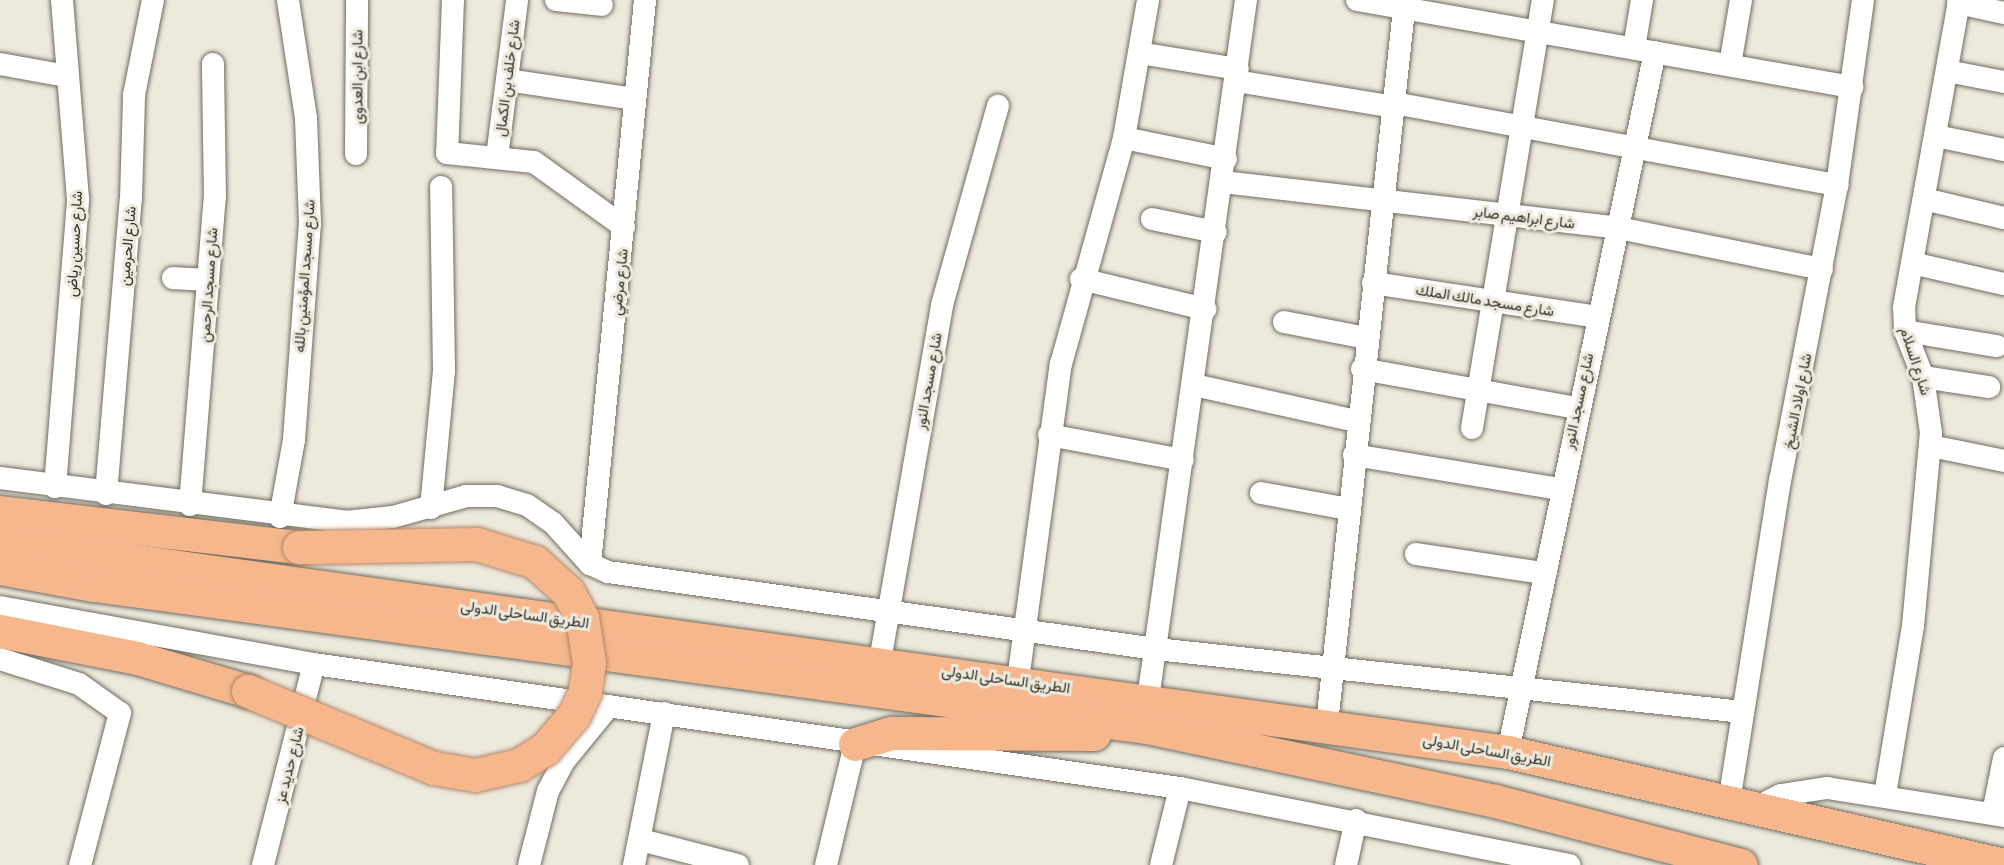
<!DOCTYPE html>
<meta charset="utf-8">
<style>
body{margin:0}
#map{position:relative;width:2004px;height:865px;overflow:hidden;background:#ede9dc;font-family:"Asap Condensed",Vazirmatn,sans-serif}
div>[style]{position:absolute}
.roads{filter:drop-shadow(0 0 2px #6f6c60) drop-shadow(0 0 2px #6f6c60)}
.minor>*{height:22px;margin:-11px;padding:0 11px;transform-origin:11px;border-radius:11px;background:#fff}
.highway>*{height:33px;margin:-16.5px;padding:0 16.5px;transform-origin:16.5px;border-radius:16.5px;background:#f7b78d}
.bridges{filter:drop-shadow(0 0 2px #b1876a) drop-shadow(0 0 2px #b1876a)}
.highway-bridge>*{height:33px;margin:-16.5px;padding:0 16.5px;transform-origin:16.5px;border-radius:16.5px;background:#f7b78d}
span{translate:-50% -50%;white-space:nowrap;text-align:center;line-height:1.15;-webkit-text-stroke:6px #ede9dc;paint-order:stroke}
.street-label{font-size:15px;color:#302e29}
</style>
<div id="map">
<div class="roads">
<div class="minor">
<div style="left:453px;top:0;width:153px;rotate:92.2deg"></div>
<div style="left:447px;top:153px;width:87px;rotate:5.9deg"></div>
<div style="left:534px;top:162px;width:111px;rotate:35.8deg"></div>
<div style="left:556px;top:0;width:46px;rotate:6.2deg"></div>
<div style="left:1357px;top:0;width:503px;rotate:9.97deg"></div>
<div style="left:1958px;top:3px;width:47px;rotate:12.3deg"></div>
<div style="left:1634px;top:48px;width:49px;rotate:-80.5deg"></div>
<div style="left:1139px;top:53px;width:100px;rotate:9.2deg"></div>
<div style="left:0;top:64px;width:67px;rotate:10.3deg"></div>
<div style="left:1730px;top:65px;width:66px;rotate:-80.4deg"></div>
<div style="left:1947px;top:71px;width:58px;rotate:10.9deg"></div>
<div style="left:507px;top:80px;width:128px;rotate:8.5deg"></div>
<div style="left:1236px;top:81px;width:160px;rotate:9.3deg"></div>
<div style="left:1394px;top:103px;width:451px;rotate:10.5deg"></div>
<div style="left:1936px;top:136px;width:69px;rotate:11.6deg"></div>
<div style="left:1124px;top:138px;width:104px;rotate:11.6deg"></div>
<div style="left:356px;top:154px;width:154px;rotate:-89.6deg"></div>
<div style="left:497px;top:157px;width:158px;rotate:-82.7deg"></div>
<div style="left:1223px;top:182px;width:398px;rotate:6.6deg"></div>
<div style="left:1618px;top:228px;width:208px;rotate:11.4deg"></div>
<div style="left:1924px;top:199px;width:82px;rotate:13.4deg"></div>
<div style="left:1152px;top:219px;width:65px;rotate:11.5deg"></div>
<div style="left:1912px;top:263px;width:94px;rotate:12.9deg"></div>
<div style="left:173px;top:278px;width:35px;rotate:3deg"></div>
<div style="left:1081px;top:279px;width:128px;rotate:13.6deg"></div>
<div style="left:1373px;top:283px;width:227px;rotate:8.6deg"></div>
<div style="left:1284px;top:322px;width:84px;rotate:11deg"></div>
<div style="left:1905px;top:331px;width:93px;rotate:9.3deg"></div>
<div style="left:1362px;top:369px;width:218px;rotate:10.3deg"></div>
<div style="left:1923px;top:377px;width:67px;rotate:8.6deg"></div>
<div style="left:1194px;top:385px;width:167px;rotate:12.5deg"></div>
<div style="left:1472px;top:428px;width:434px;rotate:-80.6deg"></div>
<div style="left:1049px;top:435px;width:136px;rotate:10.6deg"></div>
<div style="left:1931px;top:446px;width:75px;rotate:11.6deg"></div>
<div style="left:1354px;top:455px;width:209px;rotate:9.4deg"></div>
<div style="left:0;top:478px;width:349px;rotate:7.2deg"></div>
<div style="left:346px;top:522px;width:47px;rotate:-6.1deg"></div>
<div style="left:393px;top:517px;width:76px;rotate:-16deg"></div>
<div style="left:466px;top:496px;width:31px"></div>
<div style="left:497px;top:496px;width:31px;rotate:17deg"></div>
<div style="left:527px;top:505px;width:32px;rotate:35deg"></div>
<div style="left:553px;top:523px;width:55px;rotate:47.9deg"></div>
<div style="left:590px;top:564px;width:20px;rotate:24deg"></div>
<div style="left:608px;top:572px;width:553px;rotate:8deg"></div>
<div style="left:1156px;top:649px;width:590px;rotate:6.13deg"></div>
<div style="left:55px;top:487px;width:289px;rotate:-85.4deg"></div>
<div style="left:78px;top:199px;width:200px;rotate:-94.6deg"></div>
<div style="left:1261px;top:493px;width:88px;rotate:10.4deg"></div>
<div style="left:106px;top:494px;width:296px;rotate:-85.2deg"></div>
<div style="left:131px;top:199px;width:104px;rotate:-88.3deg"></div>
<div style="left:134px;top:95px;width:97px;rotate:-78.7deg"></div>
<div style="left:190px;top:505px;width:309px;rotate:-85.4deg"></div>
<div style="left:215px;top:197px;width:133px;rotate:-90.9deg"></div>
<div style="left:431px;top:508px;width:138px;rotate:-84.6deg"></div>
<div style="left:444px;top:371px;width:184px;rotate:-90.9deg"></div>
<div style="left:280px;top:517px;width:78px;rotate:-79.7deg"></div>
<div style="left:294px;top:440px;width:218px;rotate:-85.8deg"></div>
<div style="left:310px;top:223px;width:105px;rotate:-92.2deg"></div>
<div style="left:306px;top:118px;width:119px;rotate:-98.7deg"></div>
<div style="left:1416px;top:554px;width:128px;rotate:8.5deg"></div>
<div style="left:590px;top:564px;width:567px;rotate:-84.43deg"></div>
<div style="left:0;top:607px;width:319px;rotate:10.3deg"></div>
<div style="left:314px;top:664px;width:875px;rotate:8.15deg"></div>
<div style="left:1180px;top:788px;width:397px;rotate:11.2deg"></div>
<div style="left:0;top:659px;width:83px;rotate:17.6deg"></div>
<div style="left:79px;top:684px;width:50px;rotate:35.3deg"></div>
<div style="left:120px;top:713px;width:157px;rotate:104.7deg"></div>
<div style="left:880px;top:661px;width:361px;rotate:-80.1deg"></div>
<div style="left:942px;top:305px;width:207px;rotate:-74.3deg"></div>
<div style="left:1018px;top:680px;width:319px;rotate:-82.3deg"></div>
<div style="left:1061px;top:364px;width:235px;rotate:-74.4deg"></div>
<div style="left:1124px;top:138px;width:140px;rotate:-80.1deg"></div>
<div style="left:1148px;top:699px;width:706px;rotate:-82.02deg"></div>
<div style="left:1327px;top:724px;width:728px;rotate:-83.85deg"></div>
<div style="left:1508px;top:752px;width:715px;rotate:-78.14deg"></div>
<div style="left:1885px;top:795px;width:171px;rotate:-80.6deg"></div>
<div style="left:1913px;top:626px;width:194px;rotate:-84.7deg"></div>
<div style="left:1931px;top:433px;width:57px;rotate:-98.1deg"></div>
<div style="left:1923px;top:377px;width:49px;rotate:-111.4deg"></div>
<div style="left:1905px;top:331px;width:24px;rotate:-92deg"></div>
<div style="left:1904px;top:307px;width:312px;rotate:-79.8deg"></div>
<div style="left:1729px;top:802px;width:325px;rotate:-81deg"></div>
<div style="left:1780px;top:481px;width:301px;rotate:-79.1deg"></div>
<div style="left:1837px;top:185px;width:187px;rotate:-82deg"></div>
<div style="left:1753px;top:809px;width:31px;rotate:-27deg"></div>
<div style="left:1781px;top:795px;width:47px;rotate:-8.7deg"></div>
<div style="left:1827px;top:788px;width:179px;rotate:9deg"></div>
<div style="left:1993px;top:813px;width:56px;rotate:-78.7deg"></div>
<div style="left:641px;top:840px;width:100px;rotate:14.5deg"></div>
<div style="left:263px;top:865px;width:207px;rotate:-75.8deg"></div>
<div style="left:529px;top:865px;width:76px;rotate:-75.6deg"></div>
<div style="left:548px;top:791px;width:34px;rotate:-62deg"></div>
<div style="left:564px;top:761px;width:71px;rotate:-50.7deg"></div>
<div style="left:634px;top:865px;width:155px;rotate:-78.8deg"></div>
<div style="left:826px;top:865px;width:124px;rotate:-76.5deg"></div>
<div style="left:1161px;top:865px;width:79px;rotate:-76.1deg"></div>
<div style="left:1346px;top:865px;width:46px;rotate:-77.5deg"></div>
</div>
<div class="highway">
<div style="left:0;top:512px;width:301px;rotate:6.7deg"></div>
<div style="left:0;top:542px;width:1523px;rotate:7.93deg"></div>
<div style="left:1508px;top:752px;width:509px;rotate:12.83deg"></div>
<div style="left:0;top:568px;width:96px;rotate:10.3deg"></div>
<div style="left:94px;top:585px;width:1063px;rotate:7.68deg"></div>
<div style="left:1147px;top:727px;width:356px;rotate:12deg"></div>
<div style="left:1495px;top:801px;width:254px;rotate:14.6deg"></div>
<div style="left:0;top:631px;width:140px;rotate:11.1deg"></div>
<div style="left:137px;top:658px;width:116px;rotate:16.6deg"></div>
<div style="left:855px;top:744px;width:39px;rotate:-17deg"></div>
<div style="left:892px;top:733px;width:202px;rotate:0.3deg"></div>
</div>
</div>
<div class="bridges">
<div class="highway-bridge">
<div style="left:248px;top:691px;width:201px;rotate:22.5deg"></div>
<div style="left:434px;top:768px;width:42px;rotate:9.7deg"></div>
<div style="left:475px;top:775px;width:45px;rotate:-12.8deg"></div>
<div style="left:519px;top:765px;width:31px;rotate:-32deg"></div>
<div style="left:545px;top:749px;width:45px;rotate:-49.5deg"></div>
<div style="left:574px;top:715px;width:26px;rotate:-65deg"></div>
<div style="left:585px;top:691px;width:29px;rotate:-82deg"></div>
<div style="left:589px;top:662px;width:45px;rotate:-99deg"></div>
<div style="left:582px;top:618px;width:30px;rotate:-118deg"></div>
<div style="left:568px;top:592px;width:45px;rotate:-137.7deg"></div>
<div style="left:535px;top:562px;width:61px;rotate:-162.8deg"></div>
<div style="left:477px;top:544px;width:178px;rotate:179deg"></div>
</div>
</div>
<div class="street-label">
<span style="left:357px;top:77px;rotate:-90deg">شارع ابن العدوى</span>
<span style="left:507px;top:78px;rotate:-83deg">شارع خلف بن الكمال</span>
<span style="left:1524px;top:217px;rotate:7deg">شارع ابراهيم صابر</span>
<span style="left:74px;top:244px;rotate:-87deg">شارع حسين رياض</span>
<span style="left:127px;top:246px;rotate:-85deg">شارع الحرمين</span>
<span style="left:304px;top:276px;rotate:-86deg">شارع مسجد المؤمنين بالله</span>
<span style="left:619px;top:282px;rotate:-84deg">شارع مرضي</span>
<span style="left:208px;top:285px;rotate:-86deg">شارع مسجد الرحمن</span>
<span style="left:1485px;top:300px;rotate:9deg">شارع مسجد مالك الملك</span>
<span style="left:1916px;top:361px;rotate:72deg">شارع السلام</span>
<span style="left:928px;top:381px;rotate:-80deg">شارع مسجد النور</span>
<span style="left:1578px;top:401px;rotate:-78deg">شارع مسجد النور</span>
<span style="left:1797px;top:401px;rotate:-79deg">شارع اولاد الشيخ</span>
<span style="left:525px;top:614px;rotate:8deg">الطريق الساحلى الدولى</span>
<span style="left:1006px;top:679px;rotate:8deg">الطريق الساحلى الدولى</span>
<span style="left:1487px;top:750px;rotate:10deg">الطريق الساحلى الدولى</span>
<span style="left:289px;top:765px;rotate:-76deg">شارع حديد عز</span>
</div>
</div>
